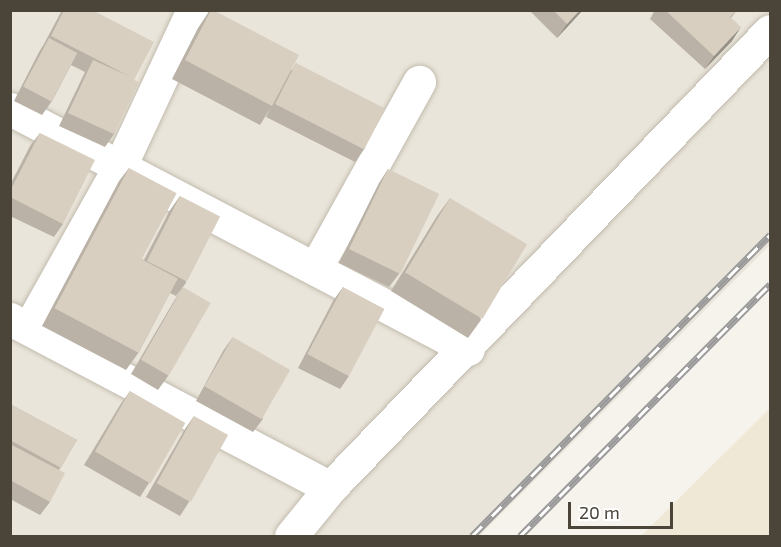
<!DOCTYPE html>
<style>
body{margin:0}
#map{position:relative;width:781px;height:547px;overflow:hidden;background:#f6f3ec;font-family:"Exo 2",sans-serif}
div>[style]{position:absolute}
.residential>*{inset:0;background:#eae5da}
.education>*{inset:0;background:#efe8d6}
.roads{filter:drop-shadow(0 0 2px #c2bbae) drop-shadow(0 0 2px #c2bbae)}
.minor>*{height:33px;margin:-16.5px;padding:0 16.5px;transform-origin:16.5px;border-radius:16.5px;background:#fff}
.rail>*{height:7px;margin-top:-3.5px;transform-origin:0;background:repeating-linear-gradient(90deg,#fff 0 14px,#9a9a9a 0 28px);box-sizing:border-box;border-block:2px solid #9a9a9a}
.wall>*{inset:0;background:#bab2a6}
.shaded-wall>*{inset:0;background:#979187}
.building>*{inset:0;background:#d8cfc1;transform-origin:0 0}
span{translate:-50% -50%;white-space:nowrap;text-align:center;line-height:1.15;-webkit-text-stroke:4.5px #fff;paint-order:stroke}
.frame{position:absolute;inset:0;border:12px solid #4b4439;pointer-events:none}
.scale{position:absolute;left:568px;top:502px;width:105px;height:27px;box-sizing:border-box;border:3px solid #4b4439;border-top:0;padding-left:8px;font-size:18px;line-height:21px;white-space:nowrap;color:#4b4439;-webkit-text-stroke:4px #fff;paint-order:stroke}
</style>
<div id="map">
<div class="residential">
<div style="clip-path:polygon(10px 11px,770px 11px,770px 245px,479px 536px,11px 536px)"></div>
</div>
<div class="education">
<div style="clip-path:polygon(770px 408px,770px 536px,641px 536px)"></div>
</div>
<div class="roads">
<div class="minor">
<div style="left:10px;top:109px;width:517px;rotate:27.66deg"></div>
<div style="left:316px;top:267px;width:212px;rotate:-60.9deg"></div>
<div style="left:10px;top:319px;width:362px;rotate:27.8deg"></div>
<div style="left:29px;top:328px;width:188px;rotate:-60.7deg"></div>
<div style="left:121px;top:164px;width:166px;rotate:-65deg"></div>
<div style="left:291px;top:536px;width:62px;rotate:-50.9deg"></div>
<div style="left:330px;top:488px;width:634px;rotate:-46.09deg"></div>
</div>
</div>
<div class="rail">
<div style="left:472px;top:536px;width:424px;rotate:-45.3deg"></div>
<div style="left:520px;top:536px;width:355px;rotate:-45.2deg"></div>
</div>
<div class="wall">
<div style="clip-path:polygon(62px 10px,92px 10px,134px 80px,114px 134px,105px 147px,59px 126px,85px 72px,71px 65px,52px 101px,42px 115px,14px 101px,39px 52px,44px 44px)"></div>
<div style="clip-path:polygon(210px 10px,292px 70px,296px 63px,365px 148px,355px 162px,266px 117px,270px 109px,260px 125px,172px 79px,198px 28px)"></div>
<div style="clip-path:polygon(529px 10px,583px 10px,557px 38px)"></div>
<div style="clip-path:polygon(655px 10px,737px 10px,731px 18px,732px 41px,705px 69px,650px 19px)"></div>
<div style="clip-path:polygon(40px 133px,63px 224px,54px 237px,10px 216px,10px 185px,30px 146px)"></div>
<div style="clip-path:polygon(129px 168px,142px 259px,144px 260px,170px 210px,180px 196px,186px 283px,176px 296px,170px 293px,139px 352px,126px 370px,42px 326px,119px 181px)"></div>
<div style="clip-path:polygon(388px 169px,399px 274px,389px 287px,339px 263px,379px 183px)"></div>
<div style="clip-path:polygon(450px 198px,481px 320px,468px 338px,391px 291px,437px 216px)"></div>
<div style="clip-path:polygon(183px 287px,168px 376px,158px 390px,131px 374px,174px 301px)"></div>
<div style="clip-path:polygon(343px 287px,349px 376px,340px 389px,298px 368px,333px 301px)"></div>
<div style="clip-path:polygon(233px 337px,263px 419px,253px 432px,196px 401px,223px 351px)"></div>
<div style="clip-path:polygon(130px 391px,149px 483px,140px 497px,84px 465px,120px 405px)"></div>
<div style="clip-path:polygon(10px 404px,77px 440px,59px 470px,50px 502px,40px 515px,10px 499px)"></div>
<div style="clip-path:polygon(194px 416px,189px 502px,180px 516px,146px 497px,185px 429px)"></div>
</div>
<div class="shaded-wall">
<div style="clip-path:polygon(580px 10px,583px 10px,557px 38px,567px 24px)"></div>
<div style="clip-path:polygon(741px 27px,732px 41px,705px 69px,714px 56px)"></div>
</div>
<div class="building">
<div style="clip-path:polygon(64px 10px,92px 10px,154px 42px,134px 80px,139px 82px,114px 134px,68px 113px,93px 60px,131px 77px,51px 36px)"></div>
<div style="clip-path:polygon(211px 10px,213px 10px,299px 55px,272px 106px,185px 60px)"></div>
<div style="clip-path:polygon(553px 10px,580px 10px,567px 24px)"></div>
<div style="clip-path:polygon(665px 10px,723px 10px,741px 27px,714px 56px)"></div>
<div style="clip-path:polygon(723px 10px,737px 10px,730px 17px)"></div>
<div style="left:49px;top:38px;width:32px;height:55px;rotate:28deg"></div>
<div style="left:296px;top:63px;width:100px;height:46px;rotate:27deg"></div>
<div style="clip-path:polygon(40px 133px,95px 160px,63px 224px,10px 197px,10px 191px)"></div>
<div style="left:129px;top:168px;width:54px;height:75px;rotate:28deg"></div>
<div style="left:388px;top:169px;width:57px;height:89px;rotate:26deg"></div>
<div style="left:180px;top:196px;width:45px;height:73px;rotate:27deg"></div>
<div style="left:450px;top:198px;width:90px;height:87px;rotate:31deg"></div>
<div style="left:94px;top:234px;width:95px;height:84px;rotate:28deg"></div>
<div style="left:183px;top:287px;width:32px;height:84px;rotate:30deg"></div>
<div style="left:343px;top:287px;width:47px;height:76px;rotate:28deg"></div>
<div style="left:233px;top:337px;width:66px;height:57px;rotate:30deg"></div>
<div style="left:130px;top:391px;width:64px;height:70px;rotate:30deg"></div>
<div style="clip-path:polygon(10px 404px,77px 440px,61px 468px,10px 440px)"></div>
<div style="left:194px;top:416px;width:39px;height:77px;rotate:29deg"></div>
<div style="clip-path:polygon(10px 444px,65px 473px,50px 502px,10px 480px)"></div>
</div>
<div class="frame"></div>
<div class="scale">20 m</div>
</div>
